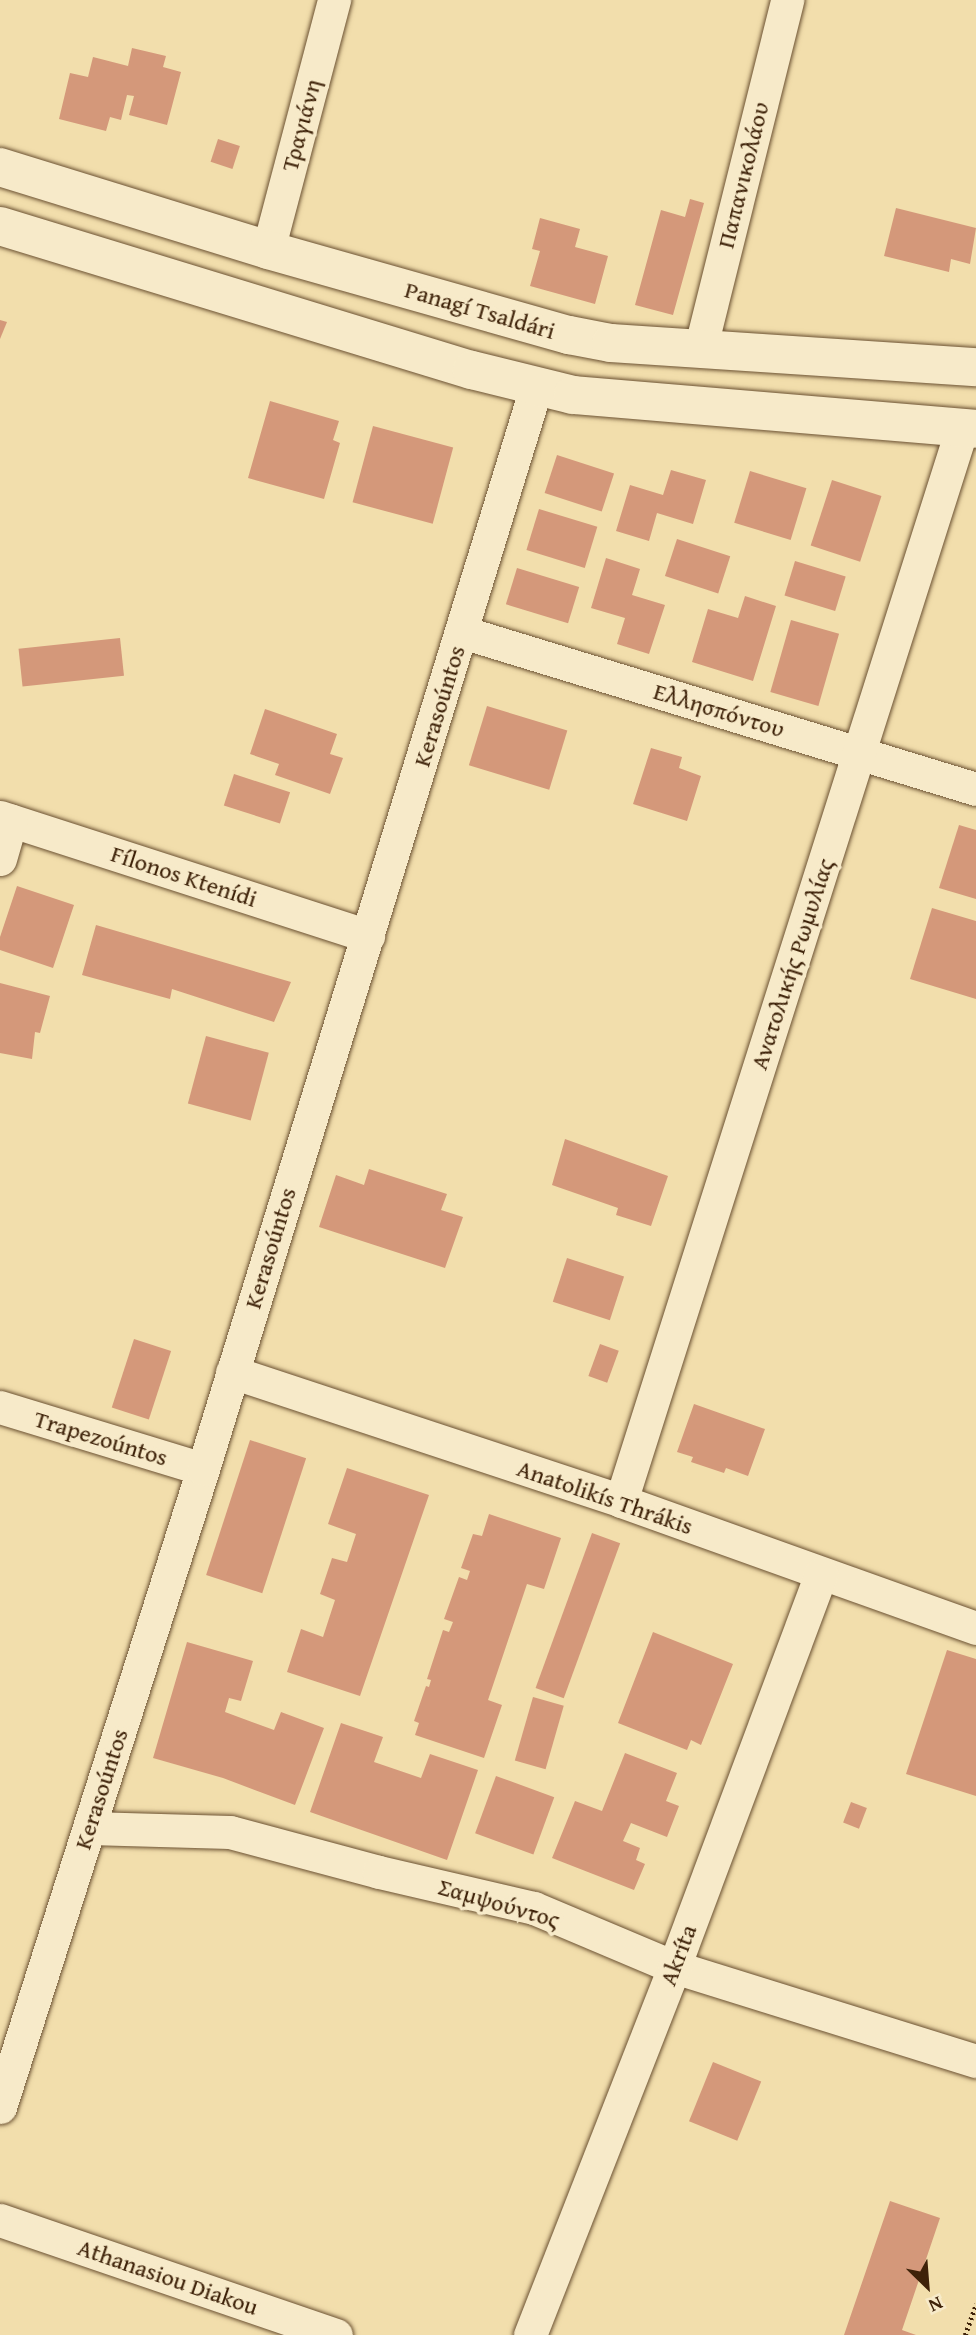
<!DOCTYPE html>
<meta charset="utf-8">
<style>
body{margin:0}
#map{position:relative;width:976px;height:2335px;overflow:hidden;background:#f2deac;font-family:"Gentium Book Plus",serif}
div>[style]{position:absolute}
.building>*{inset:0;background:#d4987a;transform-origin:0 0}
.path>*{height:4.5px;margin-top:-2.25px;transform-origin:0;background:repeating-linear-gradient(90deg,#3e2209 0 2px,transparent 0 5.5px)}
.roads{filter:drop-shadow(0 0 2px #6b5132) drop-shadow(0 0 2px #6b5132)}
.minor>*{height:33px;margin:-16.5px;padding:0 16.5px;transform-origin:16.5px;border-radius:16.5px;background:#f7eac9}
.tertiary>*{height:38px;margin:-19px;padding:0 19px;transform-origin:19px;border-radius:19px;background:#f7eac9}
span{translate:-50% -50%;white-space:nowrap;text-align:center;line-height:1.15;-webkit-text-stroke:7px #f7eac9;paint-order:stroke}
.street-label{font-size:24px;color:#3e2209}
.north{position:absolute;left:892px;top:2251px;width:70px;height:70px;-webkit-text-stroke:5px #f7eac9;paint-order:stroke;rotate:155deg;font-size:19px;font-weight:700;line-height:28px;text-align:center;color:#3e2209}
.north::after{content:'';display:block;margin:auto;width:24px;height:32px;background:#3e2209;clip-path:polygon(50% 0,100% 100%,50% 72%,0 100%)}
</style>
<div id="map">
<div class="building">
<div style="clip-path:polygon(132px 48px,166px 56px,163px 67px,181px 72px,167px 125px,129px 115px,134px 96px,127px 95px,121px 120px,110px 117px,106px 131px,59px 119px,70px 73px,88px 77px,93px 57px,128px 66px)"></div>
<div style="left:218px;top:139px;width:23px;height:24px;rotate:18deg"></div>
<div style="clip-path:polygon(690px 199px,704px 203px,673px 315px,635px 305px,661px 210px,685px 217px)"></div>
<div style="clip-path:polygon(896px 208px,976px 228px,970px 264px,951px 259px,949px 272px,884px 256px)"></div>
<div style="clip-path:polygon(540px 218px,580px 229px,575px 247px,608px 256px,595px 304px,530px 286px,540px 251px,532px 249px)"></div>
<div style="clip-path:polygon(0 320px,7px 322px,0 339px)"></div>
<div style="clip-path:polygon(270px 401px,339px 421px,333px 440px,340px 443px,324px 499px,248px 478px)"></div>
<div style="left:373px;top:426px;width:83px;height:79px;rotate:15deg"></div>
<div style="left:557px;top:455px;width:60px;height:40px;rotate:18deg"></div>
<div style="clip-path:polygon(671px 470px,706px 480px,693px 524px,657px 513px,649px 541px,616px 531px,630px 485px,663px 495px)"></div>
<div style="left:750px;top:471px;width:59px;height:54px;rotate:17deg"></div>
<div style="left:832px;top:480px;width:52px;height:69px;rotate:18deg"></div>
<div style="left:539px;top:509px;width:61px;height:43px;rotate:17deg"></div>
<div style="left:677px;top:539px;width:56px;height:39px;rotate:18deg"></div>
<div style="clip-path:polygon(606px 558px,640px 569px,632px 595px,665px 605px,649px 654px,617px 644px,625px 618px,591px 608px)"></div>
<div style="left:795px;top:561px;width:53px;height:36px;rotate:17deg"></div>
<div style="left:517px;top:568px;width:65px;height:38px;rotate:17deg"></div>
<div style="clip-path:polygon(745px 596px,776px 606px,753px 681px,692px 662px,708px 609px,738px 618px)"></div>
<div style="left:791px;top:620px;width:50px;height:75px;rotate:16deg"></div>
<div style="left:120px;top:638px;width:38px;height:102px;rotate:84deg"></div>
<div style="left:487px;top:706px;width:84px;height:62px;rotate:17deg"></div>
<div style="clip-path:polygon(265px 709px,337px 734px,330px 754px,343px 758px,330px 794px,275px 775px,279px 764px,250px 754px)"></div>
<div style="clip-path:polygon(651px 748px,682px 757px,679px 768px,701px 776px,687px 821px,633px 804px)"></div>
<div style="left:234px;top:774px;width:59px;height:33px;rotate:18deg"></div>
<div style="clip-path:polygon(959px 825px,976px 830px,976px 899px,939px 888px)"></div>
<div style="clip-path:polygon(17px 886px,74px 905px,53px 968px,0 950px,0 937px)"></div>
<div style="clip-path:polygon(932px 908px,976px 921px,976px 999px,910px 979px)"></div>
<div style="clip-path:polygon(96px 925px,291px 982px,274px 1022px,172px 989px,170px 999px,82px 975px)"></div>
<div style="clip-path:polygon(0 983px,50px 996px,40px 1033px,35px 1032px,32px 1059px,0 1053px)"></div>
<div style="left:206px;top:1036px;width:65px;height:70px;rotate:15deg"></div>
<div style="clip-path:polygon(565px 1139px,668px 1176px,651px 1226px,616px 1215px,618px 1208px,552px 1185px)"></div>
<div style="clip-path:polygon(369px 1169px,447px 1194px,441px 1210px,463px 1217px,445px 1268px,319px 1227px,336px 1175px,364px 1185px)"></div>
<div style="left:567px;top:1258px;width:60px;height:46px;rotate:18deg"></div>
<div style="left:134px;top:1339px;width:39px;height:72px;rotate:18deg"></div>
<div style="left:600px;top:1344px;width:20px;height:34px;rotate:20deg"></div>
<div style="clip-path:polygon(694px 1404px,765px 1429px,748px 1476px,726px 1468px,724px 1473px,691px 1462px,693px 1457px,677px 1452px)"></div>
<div style="left:250px;top:1440px;width:59px;height:142px;rotate:18deg"></div>
<div style="clip-path:polygon(347px 1468px,429px 1495px,360px 1696px,287px 1672px,301px 1629px,323px 1637px,335px 1600px,320px 1594px,332px 1558px,347px 1562px,356px 1534px,328px 1524px)"></div>
<div style="clip-path:polygon(489px 1514px,561px 1538px,544px 1589px,527px 1584px,488px 1700px,502px 1705px,484px 1758px,415px 1735px,419px 1723px,414px 1721px,426px 1686px,429px 1687px,431px 1680px,427px 1679px,443px 1630px,449px 1632px,453px 1622px,444px 1619px,459px 1577px,467px 1580px,470px 1571px,461px 1568px,473px 1534px,482px 1536px)"></div>
<div style="left:592px;top:1533px;width:30px;height:165px;rotate:20deg"></div>
<div style="clip-path:polygon(653px 1632px,733px 1664px,701px 1745px,691px 1740px,687px 1750px,618px 1723px)"></div>
<div style="clip-path:polygon(187px 1642px,253px 1661px,241px 1701px,229px 1698px,225px 1712px,274px 1730px,281px 1712px,324px 1728px,295px 1805px,223px 1778px,153px 1758px)"></div>
<div style="clip-path:polygon(947px 1650px,976px 1659px,976px 1796px,906px 1774px)"></div>
<div style="left:533px;top:1697px;width:32px;height:66px;rotate:16deg"></div>
<div style="clip-path:polygon(341px 1723px,383px 1737px,374px 1762px,421px 1778px,430px 1754px,478px 1770px,447px 1860px,310px 1812px)"></div>
<div style="clip-path:polygon(625px 1753px,677px 1773px,666px 1801px,679px 1806px,667px 1837px,631px 1823px,623px 1841px,640px 1848px,636px 1860px,645px 1864px,634px 1890px,552px 1858px,575px 1801px,602px 1811px)"></div>
<div style="left:496px;top:1776px;width:62px;height:61px;rotate:20deg"></div>
<div style="left:851px;top:1802px;width:17px;height:22px;rotate:21deg"></div>
<div style="left:713px;top:2062px;width:52px;height:64px;rotate:22deg"></div>
<div style="clip-path:polygon(890px 2201px,940px 2218px,902px 2330px,916px 2335px,844px 2335px)"></div>
</div>
<div class="path">
<div style="left:965px;top:2335px;width:33px;rotate:-70deg"></div>
</div>
<div class="roads">
<div class="minor">
<div style="left:268px;top:250px;width:259px;rotate:-75.2deg"></div>
<div style="left:700px;top:350px;width:361px;rotate:-76deg"></div>
<div style="left:462px;top:632px;width:537px;rotate:16.99deg"></div>
<div style="left:0;top:817px;width:387px;rotate:17.9deg"></div>
<div style="left:0;top:859px;width:40px;rotate:-74deg"></div>
<div style="left:232px;top:1372px;width:410px;rotate:18.3deg"></div>
<div style="left:621px;top:1501px;width:377px;rotate:19.7deg"></div>
<div style="left:0;top:1407px;width:212px;rotate:17deg"></div>
<div style="left:621px;top:1501px;width:1126px;rotate:-72.37deg"></div>
<div style="left:89px;top:1828px;width:141px;rotate:1.6deg"></div>
<div style="left:230px;top:1832px;width:154px;rotate:15deg"></div>
<div style="left:379px;top:1872px;width:159px;rotate:13.1deg"></div>
<div style="left:534px;top:1908px;width:152px;rotate:22.9deg"></div>
<div style="left:674px;top:1967px;width:316px;rotate:17.3deg"></div>
<div style="left:0;top:2107px;width:670px;rotate:-72.35deg"></div>
<div style="left:203px;top:1469px;width:1132px;rotate:-72.89deg"></div>
<div style="left:0;top:2220px;width:355px;rotate:18.9deg"></div>
<div style="left:530px;top:2335px;width:395px;rotate:-68.6deg"></div>
<div style="left:674px;top:1967px;width:420px;rotate:-69.5deg"></div>
</div>
<div class="tertiary">
<div style="left:0;top:167px;width:281px;rotate:17.2deg"></div>
<div style="left:268px;top:250px;width:313px;rotate:15.8deg"></div>
<div style="left:569px;top:335px;width:43px;rotate:10.8deg"></div>
<div style="left:611px;top:343px;width:366px;rotate:3.8deg"></div>
<div style="left:0;top:226px;width:493px;rotate:17deg"></div>
<div style="left:472px;top:370px;width:104px;rotate:13.9deg"></div>
<div style="left:573px;top:395px;width:404px;rotate:4.8deg"></div>
</div>
</div>
<div class="street-label">
<span style="left:301px;top:125px;rotate:-75deg">Τραγιάνη</span>
<span style="left:743px;top:175px;rotate:-76deg">Παπανικολάου</span>
<span style="left:480px;top:310px;rotate:16deg">Panagí Tsaldári</span>
<span style="left:439px;top:706px;rotate:-73deg">Kerasoúntos</span>
<span style="left:719px;top:710px;rotate:17deg">Ελλησπόντου</span>
<span style="left:184px;top:876px;rotate:18deg">Fílonos Ktenídi</span>
<span style="left:792px;top:964px;rotate:-72deg">Ανατολικής Ρωμυλίας</span>
<span style="left:270px;top:1248px;rotate:-73deg">Kerasoúntos</span>
<span style="left:101px;top:1438px;rotate:17deg">Trapezoúntos</span>
<span style="left:605px;top:1497px;rotate:19deg">Anatolikís Thrákis</span>
<span style="left:101px;top:1789px;rotate:-72deg">Kerasoúntos</span>
<span style="left:499px;top:1903px;rotate:16deg">Σαμψούντος</span>
<span style="left:678px;top:1955px;rotate:-69deg">Akríta</span>
<span style="left:168px;top:2277px;rotate:19deg">Athanasiou Diakou</span>
</div>
<div class="north">N</div>
</div>
